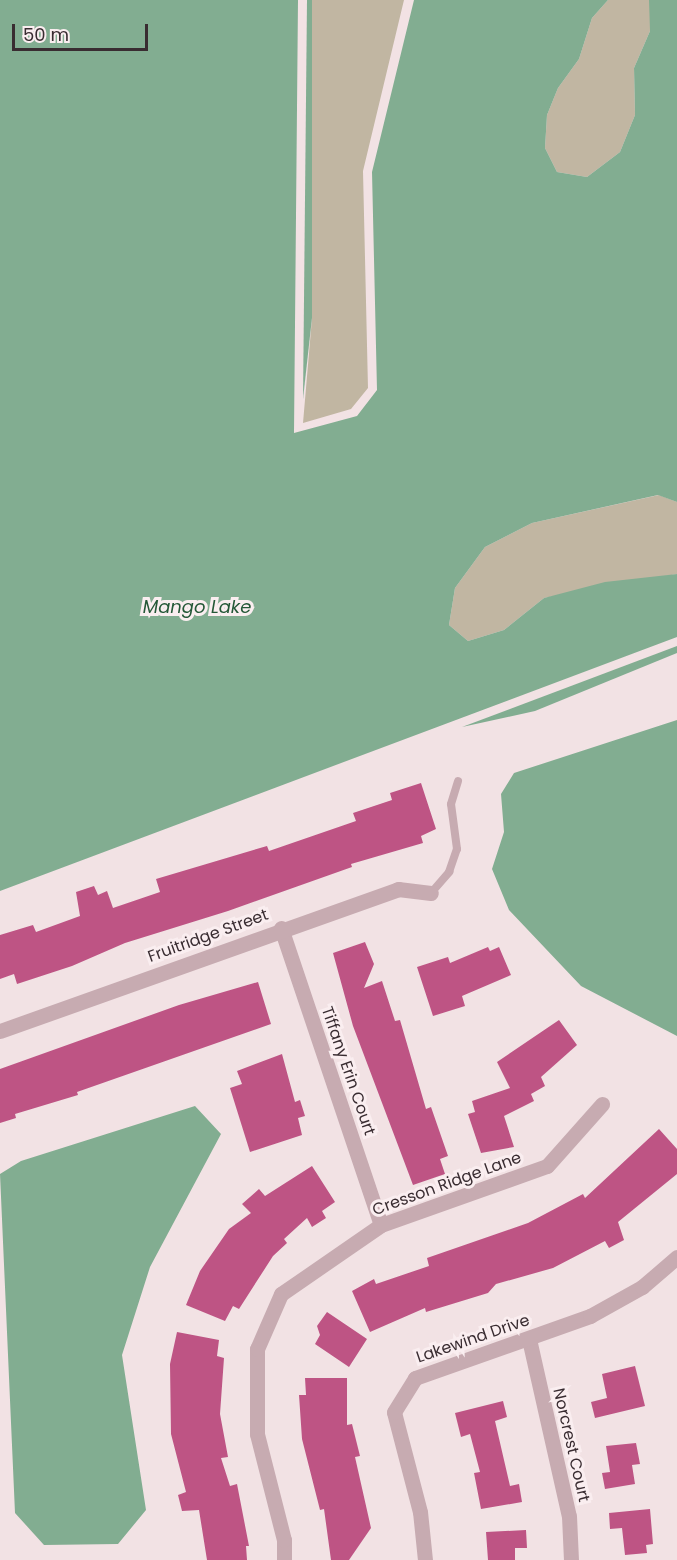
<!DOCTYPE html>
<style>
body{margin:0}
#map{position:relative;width:677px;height:1560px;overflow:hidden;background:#f2e2e4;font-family:Poppins,sans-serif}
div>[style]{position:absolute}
.green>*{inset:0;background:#c1b6a2}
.water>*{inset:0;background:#82ad91}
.building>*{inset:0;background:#be5484}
.service>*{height:8px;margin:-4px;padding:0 4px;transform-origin:4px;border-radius:4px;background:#c7abb1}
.minor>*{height:15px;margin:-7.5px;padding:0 7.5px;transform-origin:7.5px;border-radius:7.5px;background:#c7abb1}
span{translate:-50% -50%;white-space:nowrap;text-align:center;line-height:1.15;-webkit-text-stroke:6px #faeef0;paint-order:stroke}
.street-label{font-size:16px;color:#392c31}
.water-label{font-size:18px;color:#245837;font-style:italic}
.scale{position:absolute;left:12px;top:24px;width:136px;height:27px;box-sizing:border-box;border:3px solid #392c31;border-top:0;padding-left:8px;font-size:18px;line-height:21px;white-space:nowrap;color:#392c31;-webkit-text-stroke:4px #faeef0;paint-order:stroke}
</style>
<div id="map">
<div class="green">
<div style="clip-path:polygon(312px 0,404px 0,363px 171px,368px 388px,351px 409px,303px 423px,312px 318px)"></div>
<div style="clip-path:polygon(608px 0,650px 0,650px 31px,634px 68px,635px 115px,620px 152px,587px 177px,557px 172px,545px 148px,547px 115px,558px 88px,579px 59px,592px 18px)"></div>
<div style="clip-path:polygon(659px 495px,677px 502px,677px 574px,544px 598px,504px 630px,468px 641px,449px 625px,455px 588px,485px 547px,532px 523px)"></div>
</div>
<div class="water">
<div style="clip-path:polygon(0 0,298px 0,294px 433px,357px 416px,377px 390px,372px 172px,414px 0,608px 0,592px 18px,579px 59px,558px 88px,547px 115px,545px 148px,557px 172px,587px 177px,620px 152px,635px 115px,634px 68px,650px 31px,649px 0,677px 0,677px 502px,658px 495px,532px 523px,485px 547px,455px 588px,449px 625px,468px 641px,504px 630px,544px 598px,605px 582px,677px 574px,677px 637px,0 891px)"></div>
<div style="clip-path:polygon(307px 0,312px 0,312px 318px,303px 399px)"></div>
<div style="clip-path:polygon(677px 646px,677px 653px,535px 711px,462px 727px)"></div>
<div style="clip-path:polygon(677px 720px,677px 1036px,581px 986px,509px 910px,492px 869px,504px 832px,501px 794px,514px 773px)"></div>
<div style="clip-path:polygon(195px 1106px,221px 1134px,150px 1267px,122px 1355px,146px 1510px,118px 1544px,44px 1545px,15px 1513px,0 1174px,21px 1161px)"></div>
</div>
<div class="building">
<div style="clip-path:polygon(421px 783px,436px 829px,421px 836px,423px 843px,351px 864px,352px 867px,228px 911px,125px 943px,72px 966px,17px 984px,14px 974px,0 979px,0 935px,33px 925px,36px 932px,80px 916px,76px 892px,94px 886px,98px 895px,107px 891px,113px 908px,160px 892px,156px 879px,267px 846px,269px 851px,356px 821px,353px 813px,392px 800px,390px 793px)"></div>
<div style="clip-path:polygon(365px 942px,374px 964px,364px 988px,382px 981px,395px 1021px,400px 1020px,426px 1109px,431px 1107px,448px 1156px,440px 1159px,445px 1174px,413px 1185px,353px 1026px,333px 953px)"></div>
<div style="clip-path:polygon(488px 947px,490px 951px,499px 947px,511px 975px,462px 996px,465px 1006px,433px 1016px,417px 967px,448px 957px,450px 963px)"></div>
<div style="clip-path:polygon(258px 982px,271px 1024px,77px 1092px,78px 1095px,15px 1114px,16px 1118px,0 1123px,0 1069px,179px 1005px)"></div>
<div style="clip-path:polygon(559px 1020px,577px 1045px,541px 1077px,545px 1086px,531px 1094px,534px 1101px,504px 1116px,514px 1147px,481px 1153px,468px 1114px,475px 1112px,472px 1101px,510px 1088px,497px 1062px)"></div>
<div style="clip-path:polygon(282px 1054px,295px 1102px,300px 1100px,305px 1116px,298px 1118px,302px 1135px,250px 1152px,230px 1088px,242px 1084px,237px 1071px)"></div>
<div style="clip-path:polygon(659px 1129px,677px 1149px,677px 1174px,618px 1222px,624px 1240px,609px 1248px,605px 1241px,553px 1268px,496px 1284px,488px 1293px,426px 1312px,425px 1308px,370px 1332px,352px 1291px,374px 1279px,376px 1284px,429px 1266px,427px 1258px,528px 1223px,583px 1194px,585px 1198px)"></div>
<div style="clip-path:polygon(312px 1166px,335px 1202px,322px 1211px,326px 1218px,312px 1227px,307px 1218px,284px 1239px,287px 1243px,273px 1256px,239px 1309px,233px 1306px,225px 1321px,186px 1305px,200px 1271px,229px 1229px,251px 1213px,242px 1204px,259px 1189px,265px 1196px)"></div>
<div style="clip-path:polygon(327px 1312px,367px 1339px,349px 1367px,315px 1344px,320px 1335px,317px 1326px)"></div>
<div style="clip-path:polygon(177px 1332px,219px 1340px,217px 1356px,224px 1358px,220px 1414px,228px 1457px,221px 1458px,230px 1486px,237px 1484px,249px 1546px,246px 1546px,247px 1560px,207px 1560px,199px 1510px,182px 1511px,178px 1495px,186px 1492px,171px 1434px,170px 1364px)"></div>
<div style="clip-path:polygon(635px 1366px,645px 1406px,595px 1418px,591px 1402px,607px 1398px,602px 1374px)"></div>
<div style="clip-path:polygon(305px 1378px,347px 1378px,347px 1425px,352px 1424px,360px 1456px,355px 1457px,371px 1528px,349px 1560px,331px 1560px,324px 1509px,320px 1510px,302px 1439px,299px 1395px,306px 1395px)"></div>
<div style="clip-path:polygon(503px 1401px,507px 1417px,495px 1421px,510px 1486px,519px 1484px,522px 1502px,481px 1509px,474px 1473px,480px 1472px,470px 1434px,461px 1437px,455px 1413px)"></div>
<div style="clip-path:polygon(636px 1443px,640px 1464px,632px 1465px,635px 1484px,605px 1489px,602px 1473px,610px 1472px,606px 1446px)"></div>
<div style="clip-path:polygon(650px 1509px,653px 1544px,646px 1545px,647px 1553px,625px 1555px,622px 1528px,610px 1529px,609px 1513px)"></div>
<div style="clip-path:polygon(526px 1530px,527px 1548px,515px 1548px,515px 1560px,488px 1560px,486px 1532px)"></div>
</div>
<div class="service">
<div style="left:431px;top:893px;width:28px;rotate:-49deg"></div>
<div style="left:449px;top:872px;width:24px;rotate:-71deg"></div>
<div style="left:457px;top:849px;width:45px;rotate:-97.6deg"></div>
<div style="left:451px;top:804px;width:24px;rotate:-73deg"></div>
</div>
<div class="minor">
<div style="left:281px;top:928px;width:313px;rotate:71.4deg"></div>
<div style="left:0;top:1031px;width:423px;rotate:-19.6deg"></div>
<div style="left:398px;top:889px;width:33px;rotate:7deg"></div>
<div style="left:529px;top:1339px;width:181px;rotate:77.3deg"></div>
<div style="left:569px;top:1516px;width:44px;rotate:87.4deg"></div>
<div style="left:284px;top:1560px;width:20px;rotate:-90deg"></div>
<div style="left:284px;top:1540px;width:109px;rotate:-104.3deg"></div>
<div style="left:257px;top:1434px;width:85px;rotate:-90deg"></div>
<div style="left:257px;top:1349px;width:60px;rotate:-66.4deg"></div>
<div style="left:281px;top:1294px;width:121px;rotate:-34.6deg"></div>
<div style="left:381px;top:1225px;width:176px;rotate:-19.6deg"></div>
<div style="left:547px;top:1166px;width:83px;rotate:-48.4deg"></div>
<div style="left:425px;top:1560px;width:48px;rotate:-95.9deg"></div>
<div style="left:420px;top:1512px;width:103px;rotate:-104.6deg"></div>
<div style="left:394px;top:1412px;width:40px;rotate:-58deg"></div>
<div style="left:415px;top:1378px;width:186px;rotate:-19.5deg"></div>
<div style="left:590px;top:1316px;width:60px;rotate:-29.1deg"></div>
<div style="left:642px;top:1287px;width:46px;rotate:-40.6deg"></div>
</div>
<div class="street-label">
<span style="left:208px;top:936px;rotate:-20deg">Fruitridge Street</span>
<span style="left:348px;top:1071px;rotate:71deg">Tiffany Erin Court</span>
<span style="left:447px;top:1184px;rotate:-20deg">Cresson Ridge Lane</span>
<span style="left:473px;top:1339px;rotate:-19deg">Lakewind Drive</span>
<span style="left:571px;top:1445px;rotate:77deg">Norcrest Court</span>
</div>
<div class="water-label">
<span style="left:197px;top:607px">Mango Lake</span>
</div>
<div class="scale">50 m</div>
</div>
